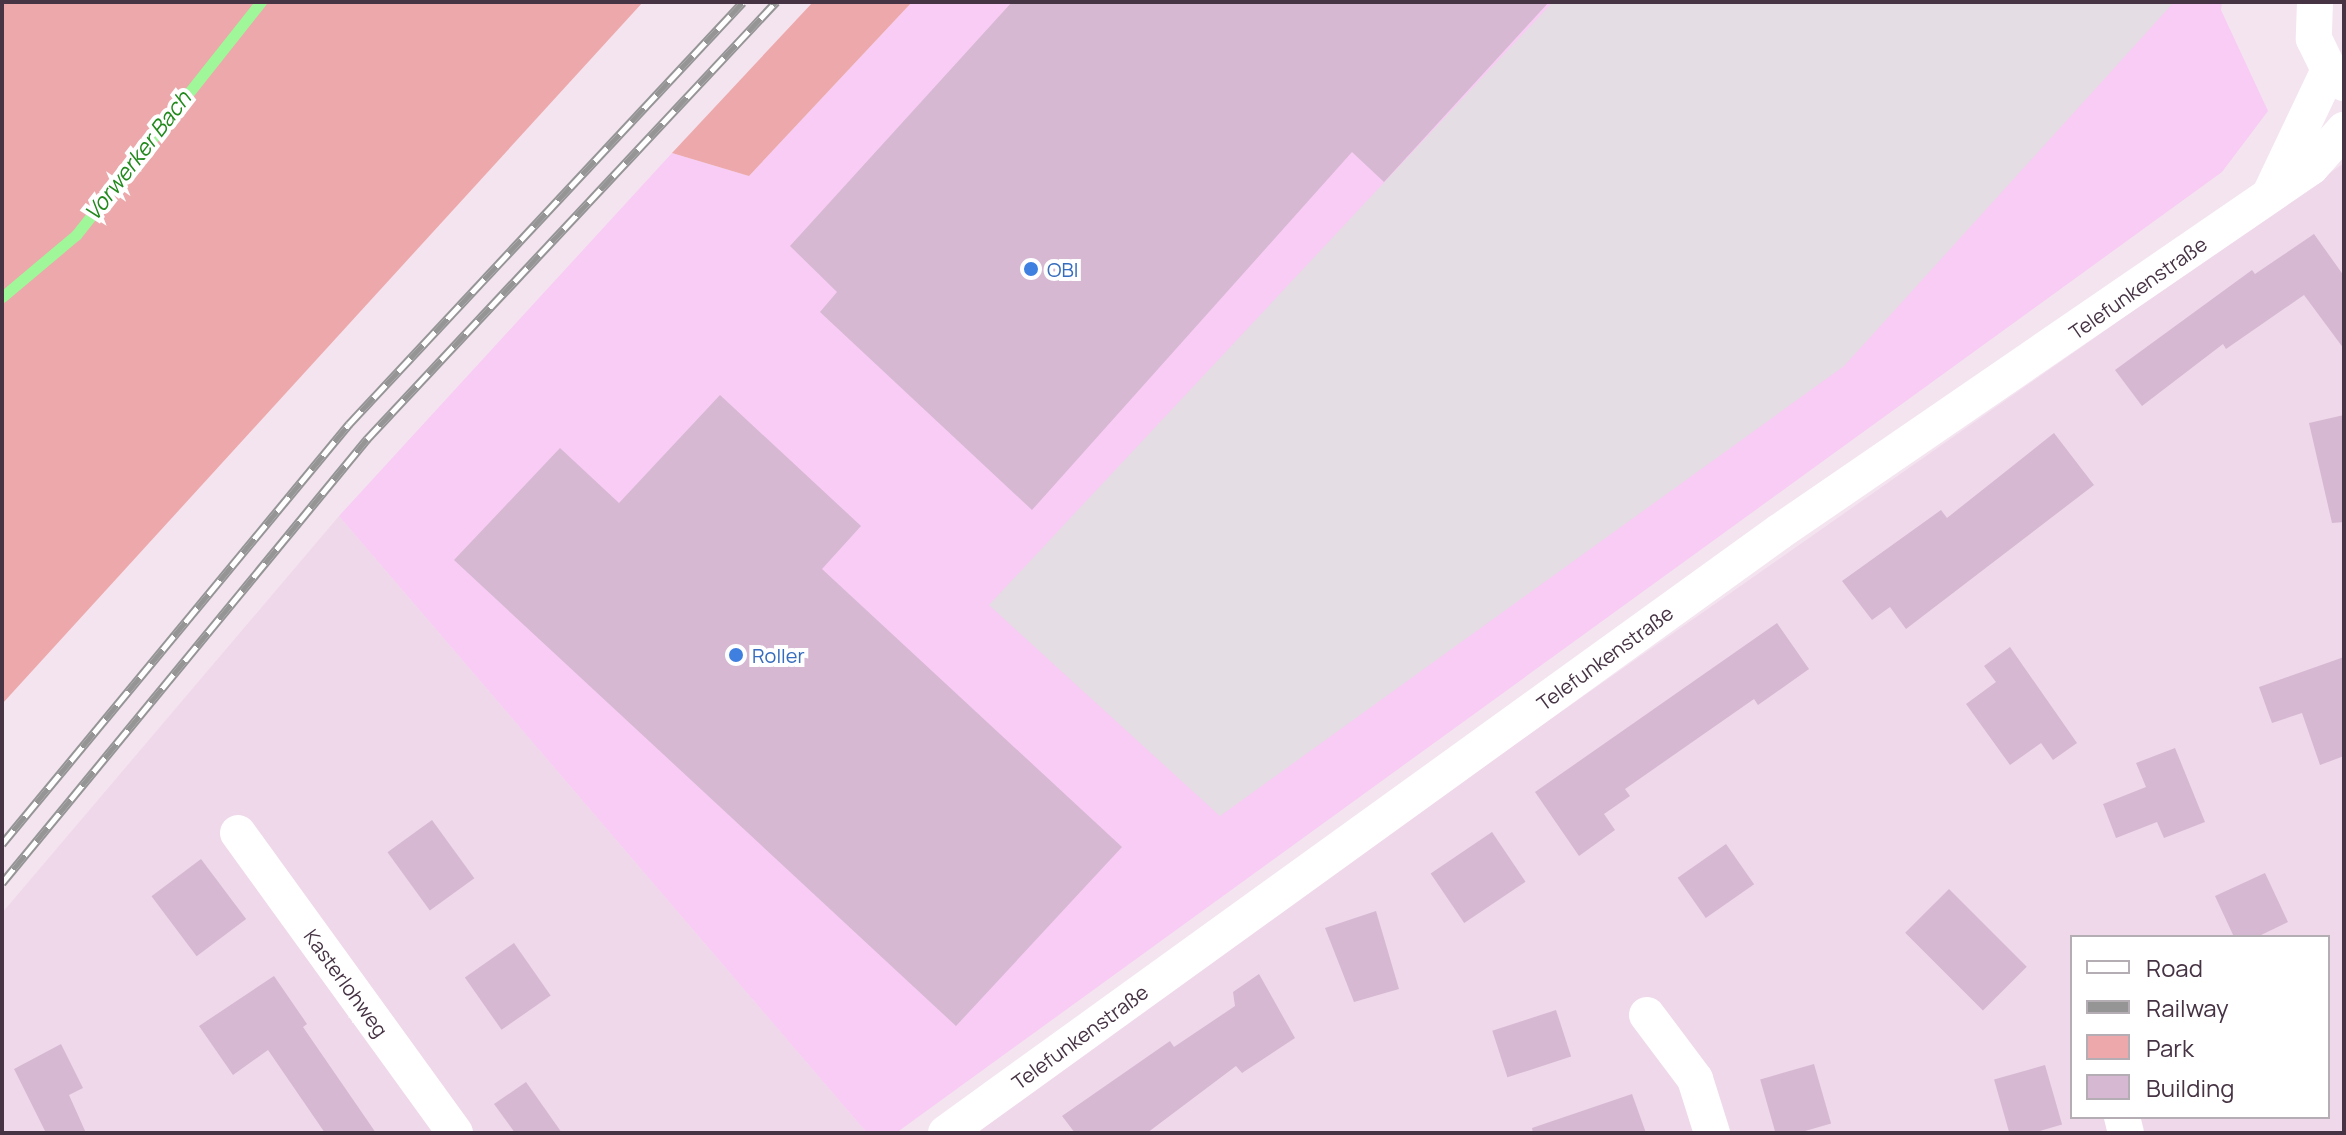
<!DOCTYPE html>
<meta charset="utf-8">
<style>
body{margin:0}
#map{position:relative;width:2346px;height:1135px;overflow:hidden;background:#f4e4f0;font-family:Manrope,sans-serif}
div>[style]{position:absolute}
.residential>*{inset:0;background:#efd8ea}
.commercial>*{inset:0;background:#f8ccf4}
.green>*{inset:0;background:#eca8aa}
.parking>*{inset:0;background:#e4dde3}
.stream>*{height:11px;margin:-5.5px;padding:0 5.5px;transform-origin:5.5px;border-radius:5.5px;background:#9ff79a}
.building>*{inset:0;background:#d6b8d2;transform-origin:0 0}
.street>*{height:36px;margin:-18px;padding:0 18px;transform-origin:18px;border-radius:18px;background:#fff}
.rail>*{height:9px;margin-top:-4.5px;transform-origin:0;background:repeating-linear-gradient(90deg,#fff 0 18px,#959595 0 36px);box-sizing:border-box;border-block:2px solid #959595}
.dots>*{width:22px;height:22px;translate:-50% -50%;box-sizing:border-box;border:4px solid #fff;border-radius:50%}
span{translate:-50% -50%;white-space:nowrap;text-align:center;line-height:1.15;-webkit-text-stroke:8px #fff;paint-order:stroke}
.shop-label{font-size:20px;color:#366cbe}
.left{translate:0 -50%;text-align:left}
.street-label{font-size:20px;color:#463344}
.water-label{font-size:22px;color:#22891d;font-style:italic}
.frame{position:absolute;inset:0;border:4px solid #463344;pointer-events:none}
.legend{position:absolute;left:2070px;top:935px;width:260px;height:184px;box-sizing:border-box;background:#fff;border:2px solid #b5adb4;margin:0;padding:10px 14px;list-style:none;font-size:24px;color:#463344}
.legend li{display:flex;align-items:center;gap:16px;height:40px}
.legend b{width:40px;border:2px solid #b5adb4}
</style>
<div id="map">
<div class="residential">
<div style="clip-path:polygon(evenodd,2344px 163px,2344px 1133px,960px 1133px,2344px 163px,2072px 937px,2328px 937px,2328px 1117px,2072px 1117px,2072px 937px)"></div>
<div style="clip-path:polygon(339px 516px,867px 1133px,2px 1133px,2px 913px)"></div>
</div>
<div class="commercial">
<div style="clip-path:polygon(912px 2px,2222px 2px,2221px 10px,2268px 111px,2222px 172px,896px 1133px,867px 1133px,339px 516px,672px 153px,749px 176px)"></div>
</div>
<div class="green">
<div style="clip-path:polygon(2px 2px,643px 2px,2px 704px)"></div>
<div style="clip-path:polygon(813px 2px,912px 2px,749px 176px,672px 153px)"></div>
</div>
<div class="parking">
<div style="clip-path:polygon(1553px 2px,2174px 2px,1844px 366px,1220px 816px,989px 605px)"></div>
</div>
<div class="stream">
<div style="left:2px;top:297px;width:97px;rotate:-40deg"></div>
<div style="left:76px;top:235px;width:298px;rotate:-51.6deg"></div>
</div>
<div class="building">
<div style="clip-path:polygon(1012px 2px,1549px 2px,1384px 182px,1352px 152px,1032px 510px,820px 312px,837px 292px,790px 246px)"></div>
<div style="clip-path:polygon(2314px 234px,2344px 276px,2344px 349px,2304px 295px,2226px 349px,2223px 344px,2142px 406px,2115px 370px,2252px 270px,2255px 274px)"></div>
<div style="clip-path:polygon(720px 395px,861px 526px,822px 569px,1122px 847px,956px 1026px,454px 560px,560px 448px,619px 503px)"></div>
<div style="clip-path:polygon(2344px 415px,2344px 522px,2332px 523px,2309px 423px)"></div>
<div style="clip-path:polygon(2054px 433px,2094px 485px,1906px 629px,1890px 607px,1872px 620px,1842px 581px,1941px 510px,1947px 518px)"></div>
<div style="clip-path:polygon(1777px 623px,1809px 669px,1758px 705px,1754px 699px,1625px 789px,1630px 796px,1604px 814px,1615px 830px,1579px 856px,1535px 792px)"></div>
<div style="clip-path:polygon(2010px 647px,2077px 743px,2053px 760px,2041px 743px,2010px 765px,1966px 704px,1996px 682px,1984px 666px)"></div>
<div style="clip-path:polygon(2344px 657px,2344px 756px,2320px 765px,2302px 713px,2272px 723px,2259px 687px)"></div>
<div style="clip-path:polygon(2175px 748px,2205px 822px,2164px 838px,2157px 822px,2116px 838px,2103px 804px,2146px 787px,2136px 763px)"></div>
<div style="left:432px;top:820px;width:72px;height:55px;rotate:54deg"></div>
<div style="left:1492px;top:832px;width:60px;height:74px;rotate:56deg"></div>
<div style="left:1726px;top:844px;width:49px;height:59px;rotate:55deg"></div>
<div style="left:201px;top:859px;width:75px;height:62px;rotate:53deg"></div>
<div style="clip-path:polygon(2265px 873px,2288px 922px,2257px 937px,2234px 937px,2215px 896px)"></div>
<div style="left:1949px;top:889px;width:110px;height:62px;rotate:45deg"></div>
<div style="clip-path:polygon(1376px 911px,1399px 989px,1354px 1002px,1325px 928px)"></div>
<div style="left:514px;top:943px;width:64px;height:60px;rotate:55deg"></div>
<div style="clip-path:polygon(1259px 974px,1295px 1038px,1242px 1073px,1236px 1066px,1147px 1133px,1075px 1133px,1062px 1116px,1170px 1041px,1174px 1047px,1235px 1006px,1233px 992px)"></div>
<div style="clip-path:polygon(274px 976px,307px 1024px,303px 1027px,376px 1133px,325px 1133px,268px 1050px,233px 1075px,199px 1026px)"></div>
<div style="left:1556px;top:1010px;width:49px;height:67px;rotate:72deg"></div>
<div style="clip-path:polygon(61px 1044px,83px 1088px,69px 1095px,86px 1133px,46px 1133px,14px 1069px)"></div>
<div style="left:1814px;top:1064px;width:62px;height:56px;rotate:74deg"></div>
<div style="left:2045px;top:1065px;width:62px;height:53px;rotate:74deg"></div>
<div style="clip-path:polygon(526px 1082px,562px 1133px,515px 1133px,494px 1104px)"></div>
<div style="clip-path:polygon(1632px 1094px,1646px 1133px,1533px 1133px,1532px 1128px)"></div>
</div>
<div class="street">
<div style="left:2315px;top:2px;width:37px;rotate:92deg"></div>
<div style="left:2314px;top:39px;width:34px;rotate:64deg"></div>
<div style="left:2329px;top:70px;width:20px;rotate:41deg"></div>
<div style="left:2271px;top:192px;width:135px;rotate:-64.6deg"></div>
<div style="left:238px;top:833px;width:370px;rotate:54.1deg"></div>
<div style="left:1647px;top:1015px;width:80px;rotate:53.1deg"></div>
<div style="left:1695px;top:1079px;width:57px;rotate:72.5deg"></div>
<div style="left:2122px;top:1117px;width:16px;rotate:76deg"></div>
<div style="left:946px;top:1133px;width:1027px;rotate:-35.81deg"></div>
<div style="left:1779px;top:532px;width:645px;rotate:-34.45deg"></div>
<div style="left:2311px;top:167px;width:50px;rotate:-48.3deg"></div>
</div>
<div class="rail">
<div style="left:2px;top:844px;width:545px;rotate:-50.44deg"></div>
<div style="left:349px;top:424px;width:577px;rotate:-46.97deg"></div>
<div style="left:2px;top:883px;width:575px;rotate:-50.58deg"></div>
<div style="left:367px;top:439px;width:599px;rotate:-46.9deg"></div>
</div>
<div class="dots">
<div style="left:1031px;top:269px;background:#3f7fe0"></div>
<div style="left:736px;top:655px;background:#3f7fe0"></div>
</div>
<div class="shop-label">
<span class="left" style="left:1047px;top:269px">OBI</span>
<span class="left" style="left:752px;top:655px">Roller</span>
</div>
<div class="street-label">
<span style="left:2138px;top:288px;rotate:-35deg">Telefunkenstraße</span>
<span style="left:1605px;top:658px;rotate:-36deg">Telefunkenstraße</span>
<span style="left:346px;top:983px;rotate:54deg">Kasterlohweg</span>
<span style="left:1080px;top:1037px;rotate:-36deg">Telefunkenstraße</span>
</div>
<div class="water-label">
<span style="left:138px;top:156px;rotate:-52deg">Vorwerker Bach</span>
</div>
<div class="frame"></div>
<ul class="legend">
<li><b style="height:10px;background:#fff"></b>Road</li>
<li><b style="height:10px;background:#959595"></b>Railway</li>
<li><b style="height:22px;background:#eca8aa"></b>Park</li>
<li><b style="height:22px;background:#d6b8d2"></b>Building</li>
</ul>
</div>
